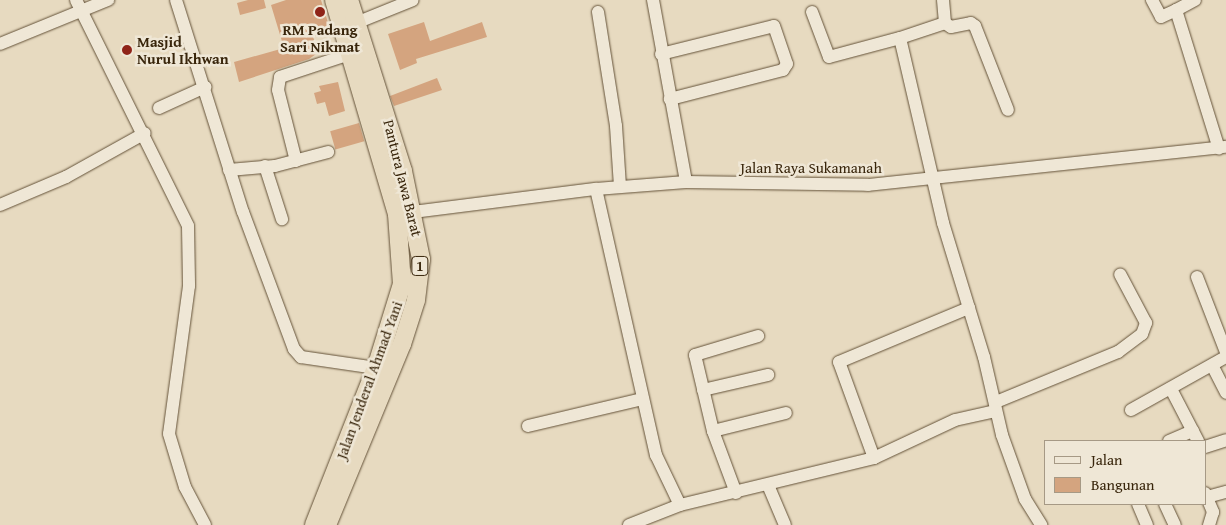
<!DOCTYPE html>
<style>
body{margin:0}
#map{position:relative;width:1226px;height:525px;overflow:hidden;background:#e7dac0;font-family:"Gentium Book Plus",serif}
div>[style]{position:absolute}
.building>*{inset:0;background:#d4a47f;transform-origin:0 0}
.roads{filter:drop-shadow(0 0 1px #645238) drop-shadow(0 0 1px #645238)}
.minor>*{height:12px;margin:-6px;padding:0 6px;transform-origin:6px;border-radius:6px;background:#efe7d6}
.highway>*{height:18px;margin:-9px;padding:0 9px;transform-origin:9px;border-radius:9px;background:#e7dac0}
.dots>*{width:14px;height:14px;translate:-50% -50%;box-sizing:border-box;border:2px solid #efe7d6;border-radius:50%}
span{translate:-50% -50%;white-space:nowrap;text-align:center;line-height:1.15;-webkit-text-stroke:5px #efe7d6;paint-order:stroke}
.shield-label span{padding:1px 4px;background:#efe7d6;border:1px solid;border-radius:4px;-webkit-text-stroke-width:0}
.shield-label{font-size:14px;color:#38250b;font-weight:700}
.poi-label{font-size:15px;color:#38250b;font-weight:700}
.left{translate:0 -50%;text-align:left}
.street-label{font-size:15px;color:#38250b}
.legend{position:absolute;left:1044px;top:440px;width:162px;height:65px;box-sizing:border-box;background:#efe7d6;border:1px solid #a69985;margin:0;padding:6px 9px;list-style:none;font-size:15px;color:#38250b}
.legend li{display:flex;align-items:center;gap:10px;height:25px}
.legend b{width:25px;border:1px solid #a69985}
</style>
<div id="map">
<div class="building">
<div style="clip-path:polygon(248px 0,264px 0,266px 8px,240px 15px,237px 3px)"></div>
<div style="clip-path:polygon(286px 0,321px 0,330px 29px,313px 37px,319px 52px,309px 59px,239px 82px,234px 62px,284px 48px,271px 5px)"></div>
<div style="clip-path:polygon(424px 22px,430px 41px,482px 22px,487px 37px,416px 59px,417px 63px,400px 70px,388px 34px)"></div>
<div style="clip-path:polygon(437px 78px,442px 90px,394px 106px,390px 96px)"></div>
<div style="clip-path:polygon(338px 82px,345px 111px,329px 116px,325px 102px,317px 104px,314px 93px,321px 91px,319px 86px)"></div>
<div style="left:359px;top:123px;width:19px;height:30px;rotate:74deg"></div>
</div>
<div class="roads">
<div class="minor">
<div style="left:76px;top:0;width:252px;rotate:63.6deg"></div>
<div style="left:188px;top:226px;width:60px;rotate:89deg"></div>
<div style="left:189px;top:286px;width:149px;rotate:97.7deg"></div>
<div style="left:169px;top:434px;width:55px;rotate:73.2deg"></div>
<div style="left:185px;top:487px;width:43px;rotate:62.2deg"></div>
<div style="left:176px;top:0;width:222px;rotate:72.5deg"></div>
<div style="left:243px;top:212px;width:146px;rotate:69.6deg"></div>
<div style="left:294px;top:349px;width:11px;rotate:49deg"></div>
<div style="left:301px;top:357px;width:76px;rotate:8.3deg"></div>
<div style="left:653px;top:0;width:185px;rotate:79.7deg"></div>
<div style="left:943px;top:0;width:23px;rotate:85deg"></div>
<div style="left:945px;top:23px;width:47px;rotate:161.6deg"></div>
<div style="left:900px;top:38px;width:190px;rotate:76.9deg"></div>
<div style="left:943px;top:223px;width:140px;rotate:73deg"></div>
<div style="left:984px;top:357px;width:80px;rotate:77deg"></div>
<div style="left:1002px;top:435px;width:68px;rotate:70.2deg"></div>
<div style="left:1025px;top:499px;width:31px;rotate:58deg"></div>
<div style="left:1152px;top:0;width:19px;rotate:62deg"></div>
<div style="left:1161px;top:17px;width:17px;rotate:-25deg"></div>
<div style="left:1195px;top:0;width:21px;rotate:152deg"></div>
<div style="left:1176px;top:10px;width:145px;rotate:72.8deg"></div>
<div style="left:598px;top:12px;width:115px;rotate:81deg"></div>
<div style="left:616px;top:126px;width:61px;rotate:86.2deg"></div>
<div style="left:812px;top:12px;width:48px;rotate:69.3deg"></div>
<div style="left:829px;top:57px;width:73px;rotate:-15deg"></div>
<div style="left:356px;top:23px;width:61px;rotate:-22deg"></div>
<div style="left:945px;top:23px;width:7px;rotate:34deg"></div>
<div style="left:951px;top:27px;width:20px;rotate:-11deg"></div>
<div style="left:971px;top:23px;width:5px;rotate:37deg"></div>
<div style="left:975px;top:26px;width:90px;rotate:68.6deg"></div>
<div style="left:0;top:44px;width:117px;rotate:-22.2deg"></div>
<div style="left:661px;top:54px;width:116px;rotate:-13.9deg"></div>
<div style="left:774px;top:26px;width:40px;rotate:71.1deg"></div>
<div style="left:787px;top:64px;width:7px;rotate:124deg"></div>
<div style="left:783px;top:70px;width:117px;rotate:165.6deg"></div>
<div style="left:159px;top:108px;width:51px;rotate:-24.5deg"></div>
<div style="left:296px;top:161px;width:73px;rotate:-104.2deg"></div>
<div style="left:278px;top:90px;width:13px;rotate:-81deg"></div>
<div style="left:280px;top:77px;width:74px;rotate:-18.2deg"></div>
<div style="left:265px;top:166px;width:56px;rotate:72.2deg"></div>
<div style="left:229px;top:170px;width:46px;rotate:-5deg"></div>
<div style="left:275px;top:166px;width:55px;rotate:-14.8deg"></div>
<div style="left:596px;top:189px;width:273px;rotate:77.3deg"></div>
<div style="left:656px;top:455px;width:55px;rotate:64.4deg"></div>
<div style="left:0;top:205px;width:72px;rotate:-23deg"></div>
<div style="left:66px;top:177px;width:90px;rotate:-29.1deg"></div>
<div style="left:405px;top:213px;width:193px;rotate:-7.2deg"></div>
<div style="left:596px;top:189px;width:90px;rotate:-4.4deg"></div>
<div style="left:686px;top:182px;width:182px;rotate:0.9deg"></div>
<div style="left:868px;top:185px;width:360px;rotate:-6.1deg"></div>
<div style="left:1197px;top:277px;width:80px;rotate:68.9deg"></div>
<div style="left:1213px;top:367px;width:29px;rotate:63deg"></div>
<div style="left:1171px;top:389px;width:59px;rotate:62.6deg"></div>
<div style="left:703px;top:390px;width:67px;rotate:-13deg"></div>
<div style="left:996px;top:402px;width:132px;rotate:-22.3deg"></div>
<div style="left:1118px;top:352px;width:30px;rotate:-37deg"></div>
<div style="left:1142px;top:334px;width:12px;rotate:-70deg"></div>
<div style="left:1146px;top:323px;width:55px;rotate:-118deg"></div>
<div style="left:1131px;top:410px;width:109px;rotate:-29.2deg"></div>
<div style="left:528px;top:426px;width:117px;rotate:-13.3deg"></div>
<div style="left:713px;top:431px;width:75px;rotate:-13.9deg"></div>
<div style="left:1169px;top:441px;width:26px;rotate:-23deg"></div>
<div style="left:1205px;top:447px;width:22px;rotate:-18deg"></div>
<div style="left:874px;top:458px;width:102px;rotate:-110deg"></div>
<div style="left:839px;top:362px;width:141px;rotate:-22.6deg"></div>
<div style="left:768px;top:485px;width:43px;rotate:67deg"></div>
<div style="left:736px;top:493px;width:66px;rotate:-110.4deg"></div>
<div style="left:713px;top:431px;width:78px;rotate:-103.3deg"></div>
<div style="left:695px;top:355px;width:66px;rotate:-16.8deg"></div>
<div style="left:1205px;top:493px;width:21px;rotate:67deg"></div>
<div style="left:1213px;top:512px;width:14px;rotate:107deg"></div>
<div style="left:1207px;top:497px;width:20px;rotate:-15deg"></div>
<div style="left:1138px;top:504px;width:23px;rotate:67deg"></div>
<div style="left:1165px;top:504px;width:23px;rotate:65deg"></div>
<div style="left:629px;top:525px;width:55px;rotate:-21.4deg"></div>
<div style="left:680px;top:505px;width:200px;rotate:-13.6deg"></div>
<div style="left:874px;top:458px;width:89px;rotate:-25.1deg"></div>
<div style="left:955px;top:420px;width:42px;rotate:-12.4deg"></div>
</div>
<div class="highway">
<div style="left:314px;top:525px;width:169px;rotate:-68.5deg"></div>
<div style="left:376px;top:368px;width:88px;rotate:-72.8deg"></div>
<div style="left:402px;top:284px;width:70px;rotate:-94.1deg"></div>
<div style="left:397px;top:214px;width:223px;rotate:-106.4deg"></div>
<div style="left:327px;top:525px;width:196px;rotate:-67.5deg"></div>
<div style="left:402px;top:344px;width:46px;rotate:-72.3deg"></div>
<div style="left:416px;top:300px;width:41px;rotate:-83deg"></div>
<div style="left:421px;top:259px;width:90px;rotate:-101.6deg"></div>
<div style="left:403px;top:171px;width:179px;rotate:-107.5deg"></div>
</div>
</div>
<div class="dots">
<div style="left:320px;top:12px;background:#8f2418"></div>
<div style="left:127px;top:50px;background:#8f2418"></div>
</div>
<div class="shield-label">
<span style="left:420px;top:266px">1</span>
</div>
<div class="poi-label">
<span style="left:320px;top:38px">RM Padang<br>Sari Nikmat</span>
<span class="left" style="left:137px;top:50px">Masjid<br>Nurul Ikhwan</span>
</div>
<div class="street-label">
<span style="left:811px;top:168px">Jalan Raya Sukamanah</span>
<span style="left:403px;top:178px;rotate:76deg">Pantura Jawa Barat</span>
<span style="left:369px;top:380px;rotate:-70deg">Jalan Jenderal Ahmad Yani</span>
</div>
<ul class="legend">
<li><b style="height:6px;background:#efe7d6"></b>Jalan</li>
<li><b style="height:14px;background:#d4a47f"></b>Bangunan</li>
</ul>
</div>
